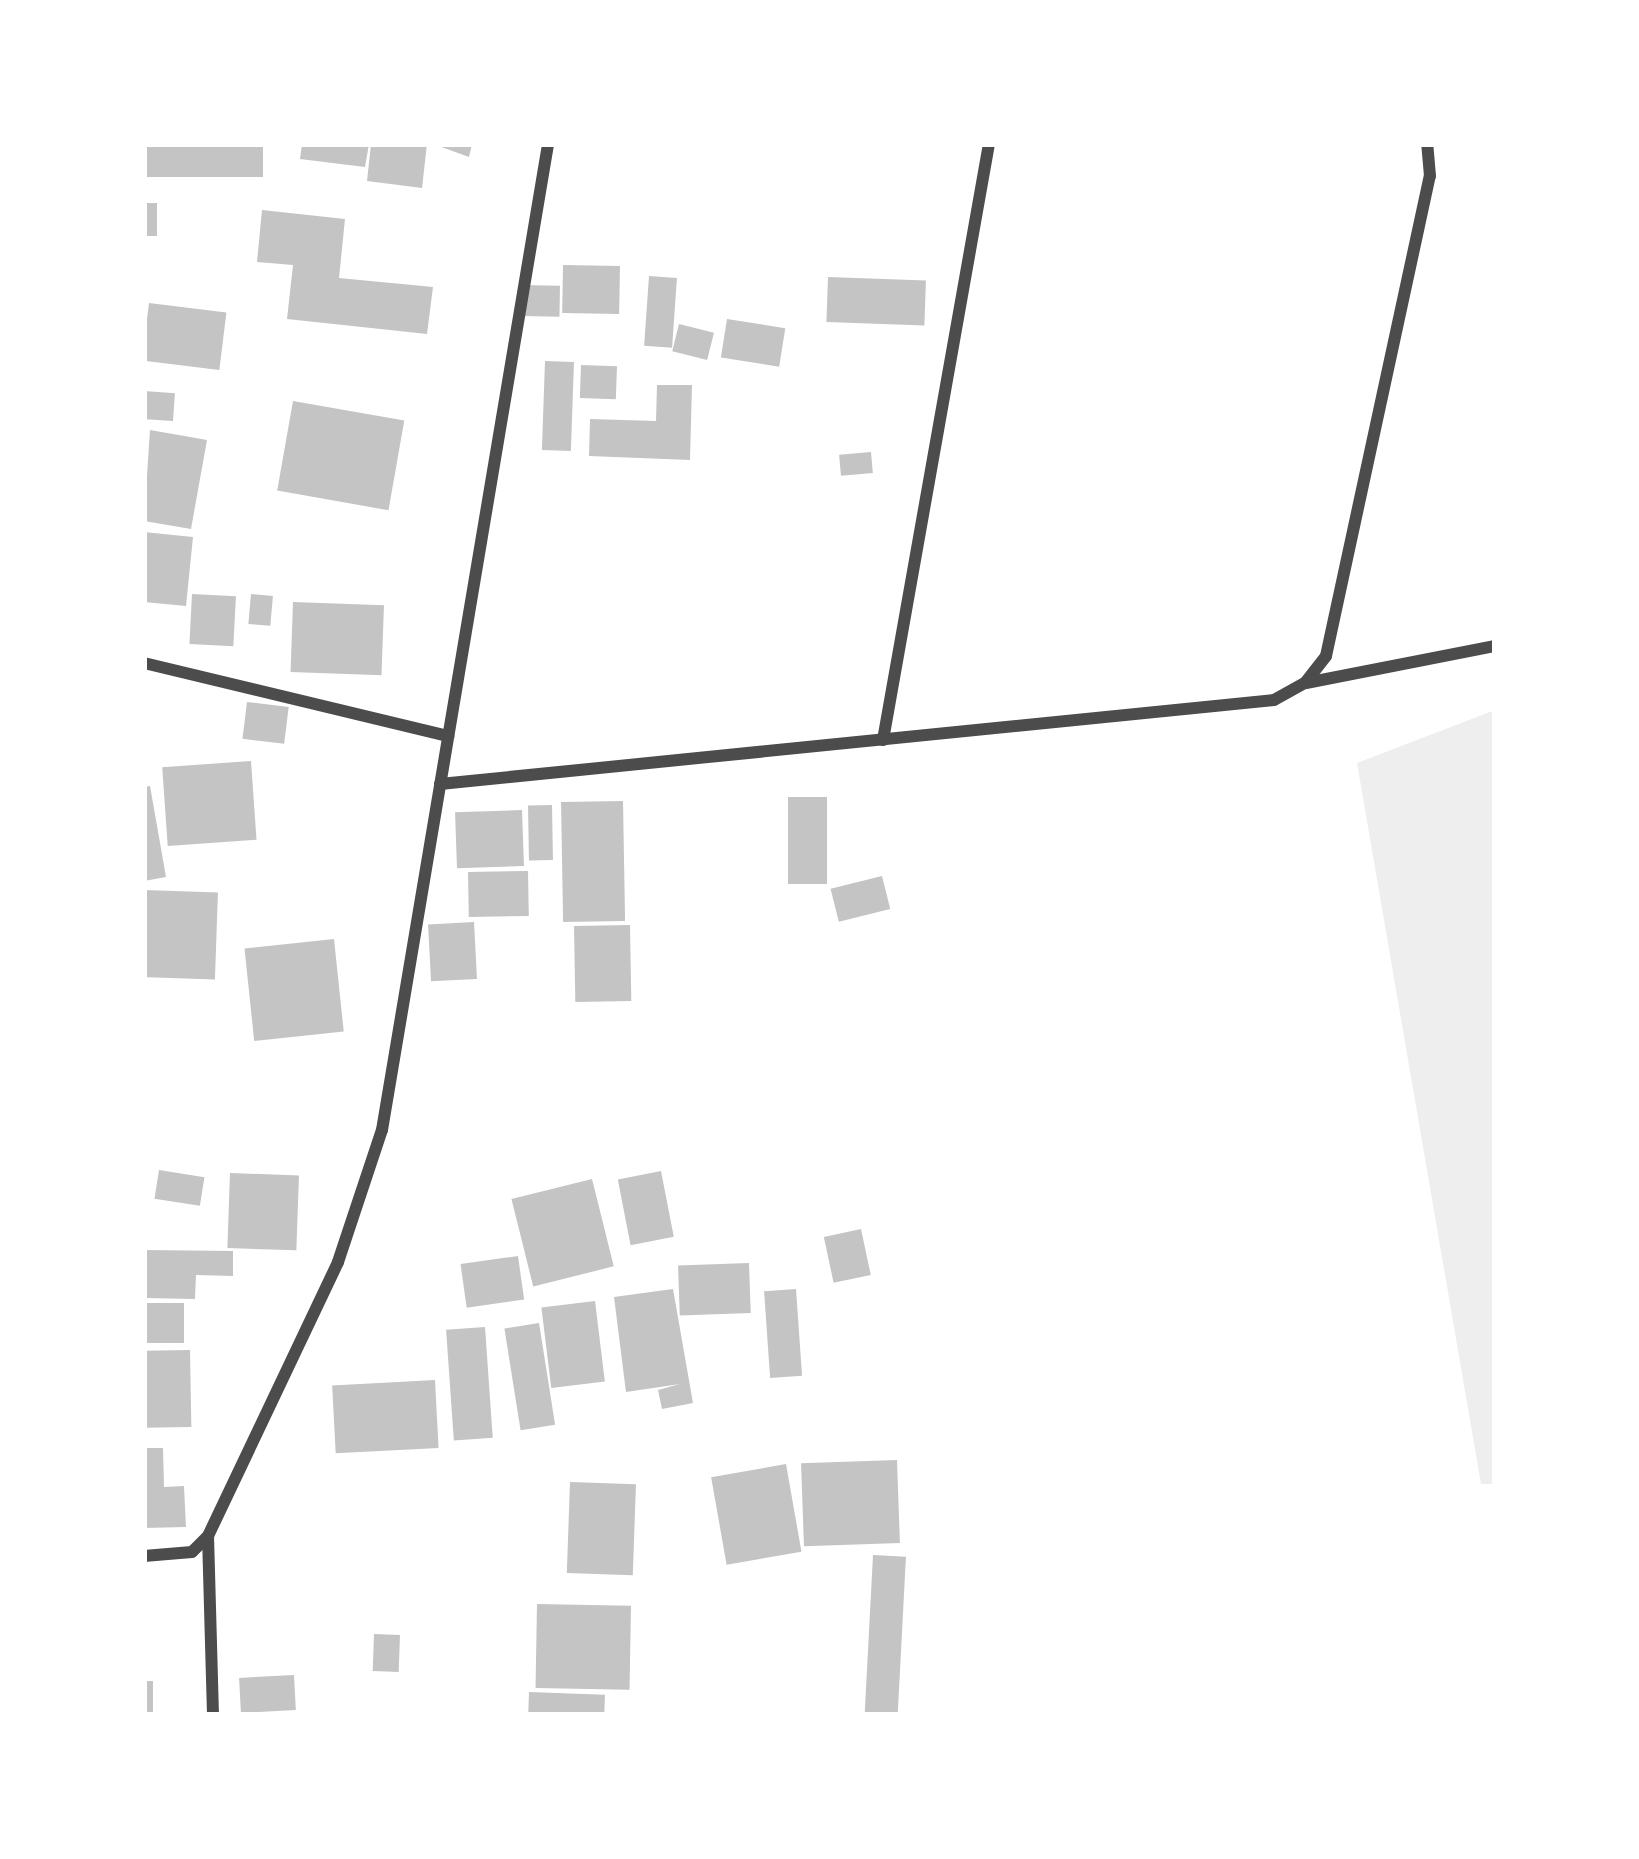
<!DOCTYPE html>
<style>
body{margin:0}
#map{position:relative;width:1639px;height:1859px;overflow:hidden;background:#fff;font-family:Karla,sans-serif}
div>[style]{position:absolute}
.green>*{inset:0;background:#eee}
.building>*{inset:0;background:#c4c4c4;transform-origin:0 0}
.minor>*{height:12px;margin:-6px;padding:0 6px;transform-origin:6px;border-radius:6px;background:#4c4c4c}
span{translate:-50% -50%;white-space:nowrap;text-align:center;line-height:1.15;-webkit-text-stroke:9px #fff;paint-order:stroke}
.frame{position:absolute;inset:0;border:147px solid #fff;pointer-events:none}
</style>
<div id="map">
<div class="green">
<div style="clip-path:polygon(1495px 710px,1495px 1484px,1481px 1484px,1357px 763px)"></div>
</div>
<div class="building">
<div style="left:144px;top:144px;width:119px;height:33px"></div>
<div style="clip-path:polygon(302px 144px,369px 144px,365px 167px,300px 159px)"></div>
<div style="clip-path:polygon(371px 144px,427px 144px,422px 188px,367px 181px)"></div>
<div style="clip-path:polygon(433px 144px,472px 144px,469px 157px)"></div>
<div style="left:144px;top:203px;width:13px;height:33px"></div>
<div style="clip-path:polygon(262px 210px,345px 219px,339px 278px,433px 287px,427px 334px,287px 319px,293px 265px,257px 262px)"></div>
<div style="left:563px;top:265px;width:57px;height:48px;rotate:1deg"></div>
<div style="left:649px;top:276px;width:28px;height:70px;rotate:4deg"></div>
<div style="left:828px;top:277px;width:98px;height:45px;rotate:2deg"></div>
<div style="left:521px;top:285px;width:39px;height:31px;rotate:1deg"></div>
<div style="left:149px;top:303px;width:78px;height:58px;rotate:7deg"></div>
<div style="left:727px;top:319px;width:59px;height:39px;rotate:9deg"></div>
<div style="left:679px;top:324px;width:36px;height:28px;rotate:14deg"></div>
<div style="left:545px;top:361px;width:29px;height:89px;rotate:2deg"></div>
<div style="left:581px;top:365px;width:36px;height:33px;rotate:2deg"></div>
<div style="clip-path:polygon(657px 385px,692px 385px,690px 460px,589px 456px,590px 419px,656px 421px)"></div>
<div style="left:144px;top:391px;width:31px;height:28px;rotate:4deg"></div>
<div style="left:293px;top:401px;width:113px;height:91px;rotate:10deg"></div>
<div style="clip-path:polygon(150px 430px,207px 440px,191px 529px,144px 521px)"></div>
<div style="left:871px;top:452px;width:21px;height:32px;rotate:85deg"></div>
<div style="clip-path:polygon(144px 532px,193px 537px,186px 606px,144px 602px)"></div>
<div style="left:192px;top:594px;width:44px;height:50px;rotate:3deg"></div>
<div style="left:251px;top:594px;width:22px;height:30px;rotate:5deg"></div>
<div style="left:293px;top:602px;width:91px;height:70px;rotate:2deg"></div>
<div style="left:247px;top:702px;width:42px;height:37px;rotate:7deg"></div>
<div style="left:251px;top:761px;width:79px;height:89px;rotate:86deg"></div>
<div style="clip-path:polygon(150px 786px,166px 877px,144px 881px,144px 787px)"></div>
<div style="left:788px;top:797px;width:39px;height:87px"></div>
<div style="left:623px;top:801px;width:120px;height:62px;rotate:89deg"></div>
<div style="left:552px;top:805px;width:55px;height:24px;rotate:89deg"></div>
<div style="left:522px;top:810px;width:56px;height:67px;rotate:88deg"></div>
<div style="left:528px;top:871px;width:45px;height:60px;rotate:89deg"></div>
<div style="left:882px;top:876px;width:34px;height:53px;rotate:76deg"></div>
<div style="left:144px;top:890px;width:74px;height:87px;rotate:2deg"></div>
<div style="left:474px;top:922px;width:57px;height:46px;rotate:87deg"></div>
<div style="left:630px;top:925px;width:76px;height:56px;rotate:89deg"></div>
<div style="left:334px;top:939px;width:93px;height:90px;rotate:84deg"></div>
<div style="left:159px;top:1170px;width:46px;height:29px;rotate:9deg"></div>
<div style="left:661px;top:1171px;width:67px;height:44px;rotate:79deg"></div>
<div style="left:230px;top:1173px;width:69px;height:75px;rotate:2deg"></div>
<div style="left:592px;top:1179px;width:90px;height:83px;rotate:76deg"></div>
<div style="left:861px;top:1229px;width:47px;height:38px;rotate:78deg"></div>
<div style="clip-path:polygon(144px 1250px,233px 1251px,233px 1276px,196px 1275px,195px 1299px,144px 1298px)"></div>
<div style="left:518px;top:1256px;width:44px;height:58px;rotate:82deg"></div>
<div style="left:749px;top:1263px;width:50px;height:71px;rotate:88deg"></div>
<div style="clip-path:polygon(673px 1289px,693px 1403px,662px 1409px,658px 1390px,680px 1384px,626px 1392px,614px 1297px)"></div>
<div style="left:796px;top:1289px;width:87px;height:32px;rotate:86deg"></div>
<div style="left:595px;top:1301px;width:81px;height:54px;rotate:83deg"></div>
<div style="left:184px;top:1303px;width:40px;height:40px;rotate:90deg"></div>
<div style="left:539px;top:1323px;width:103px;height:35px;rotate:81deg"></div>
<div style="left:485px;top:1327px;width:111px;height:39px;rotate:86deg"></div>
<div style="left:190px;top:1350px;width:77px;height:46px;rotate:89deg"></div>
<div style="left:435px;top:1380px;width:68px;height:103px;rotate:87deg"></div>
<div style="clip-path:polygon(144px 1448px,163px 1448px,164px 1487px,184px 1486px,186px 1527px,144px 1528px)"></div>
<div style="left:897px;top:1460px;width:83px;height:96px;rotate:88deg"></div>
<div style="left:786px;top:1464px;width:89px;height:76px;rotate:80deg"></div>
<div style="left:570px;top:1482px;width:66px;height:91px;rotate:2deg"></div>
<div style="left:873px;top:1555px;width:33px;height:160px;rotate:3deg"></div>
<div style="left:537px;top:1604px;width:94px;height:84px;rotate:1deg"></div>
<div style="left:374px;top:1634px;width:26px;height:37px;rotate:2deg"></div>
<div style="left:294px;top:1675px;width:35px;height:55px;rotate:87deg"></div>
<div style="left:144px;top:1681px;width:9px;height:34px"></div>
<div style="left:529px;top:1692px;width:76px;height:23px;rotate:2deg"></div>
</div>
<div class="minor">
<div style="left:144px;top:663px;width:313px;rotate:13.5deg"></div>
<div style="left:1306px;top:683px;width:193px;rotate:-11.1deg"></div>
<div style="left:883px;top:740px;width:605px;rotate:-79.92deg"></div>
<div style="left:440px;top:784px;width:838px;rotate:-5.75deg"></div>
<div style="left:1274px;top:700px;width:35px;rotate:-29deg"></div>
<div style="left:1305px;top:683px;width:34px;rotate:-52deg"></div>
<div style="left:1326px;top:656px;width:491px;rotate:-77.8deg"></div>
<div style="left:1430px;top:176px;width:32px;rotate:-95deg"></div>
<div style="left:208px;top:1536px;width:179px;rotate:88.4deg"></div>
<div style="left:144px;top:1556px;width:48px;rotate:-4.8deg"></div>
<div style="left:192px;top:1552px;width:23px;rotate:-45deg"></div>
<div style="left:208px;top:1536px;width:303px;rotate:-64.6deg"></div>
<div style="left:338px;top:1262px;width:139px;rotate:-71.6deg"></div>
<div style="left:382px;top:1130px;width:1000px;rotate:-80.44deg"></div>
</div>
<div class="frame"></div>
</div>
